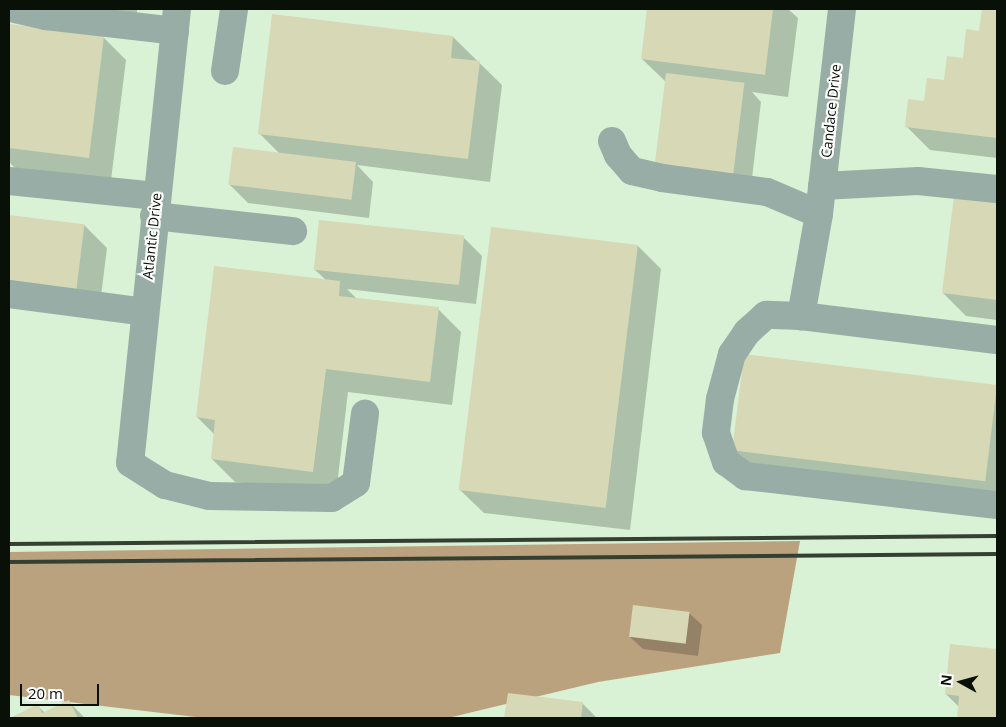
<!DOCTYPE html>
<style>
body{margin:0}
#map{position:relative;width:1006px;height:727px;overflow:hidden;background:#d9f1d5;font-family:"Open Sans",sans-serif}
div>[style]{position:absolute}
.forest>*{inset:0;background:#bba27f}
.shadow>*{inset:0;background:#0003}
.building>*{inset:0;background:#d7d8b6;transform-origin:0 0}
.minor>*{height:28px;margin:-14px;padding:0 14px;transform-origin:14px;border-radius:14px;background:#98ada6}
.rail>*{height:4px;margin:-2px;padding:0 2px;transform-origin:2px;border-radius:2px;background:#354033}
span{translate:-50% -50%;white-space:nowrap;text-align:center;line-height:1.15;-webkit-text-stroke:4.5px #fff;paint-order:stroke}
.street-label{font-size:14px;color:#081007}
.frame{position:absolute;inset:0;border:10px solid #081007;pointer-events:none}
.north{position:absolute;left:936px;top:657px;width:50px;height:50px;-webkit-text-stroke:4px #fff;paint-order:stroke;rotate:277deg;font-size:14px;font-weight:700;line-height:20px;text-align:center;color:#081007}
.north::after{content:'';display:block;margin:auto;width:18px;height:22px;background:#081007;clip-path:polygon(50% 0,100% 100%,50% 72%,0 100%)}
.scale{position:absolute;left:20px;top:684px;width:79px;height:22px;box-sizing:border-box;border:2px solid #081007;border-top:0;padding-left:6px;font-size:15px;line-height:18px;white-space:nowrap;color:#081007;-webkit-text-stroke:4px #fff;paint-order:stroke}
</style>
<div id="map">
<div class="forest">
<div style="clip-path:polygon(800px 541px,780px 653px,598px 682px,448px 718px,204px 718px,9px 695px,9px 552px)"></div>
</div>
<div class="shadow">
<div style="clip-path:polygon(105px 9px,137px 9px,137px 13px)"></div>
<div style="clip-path:polygon(649px 9px,788px 9px,798px 18px,788px 97px,752px 92px,761px 102px,750px 195px,674px 186px,666px 82px,642px 59px)"></div>
<div style="clip-path:polygon(983px 9px,997px 9px,997px 158px,930px 150px,907px 127px,964px 60px,981px 33px)"></div>
<div style="clip-path:polygon(9px 25px,103px 37px,126px 60px,111px 180px,15px 168px,9px 162px)"></div>
<div style="clip-path:polygon(453px 37px,502px 85px,490px 182px,357px 165px,373px 182px,369px 218px,248px 203px,230px 185px,280px 154px,259px 133px)"></div>
<div style="clip-path:polygon(955px 198px,997px 203px,997px 320px,966px 316px,943px 293px)"></div>
<div style="clip-path:polygon(9px 216px,84px 225px,107px 248px,99px 312px,9px 301px)"></div>
<div style="clip-path:polygon(492px 229px,638px 246px,661px 269px,630px 530px,484px 513px,460px 490px)"></div>
<div style="clip-path:polygon(463px 237px,482px 256px,476px 304px,347px 289px,357px 299px,438px 309px,461px 332px,452px 405px,348px 392px,336px 494px,235px 482px,212px 459px,215px 435px,197px 417px,326px 280px,315px 270px)"></div>
<div style="clip-path:polygon(745px 355px,997px 386px,997px 502px,757px 473px,734px 450px)"></div>
<div style="clip-path:polygon(689px 613px,702px 625px,698px 656px,643px 649px,630px 637px)"></div>
<div style="clip-path:polygon(951px 645px,997px 650px,997px 718px,958px 718px,959px 707px,946px 694px)"></div>
<div style="clip-path:polygon(509px 694px,582px 703px,597px 718px,506px 718px)"></div>
<div style="clip-path:polygon(69px 702px,85px 718px,13px 718px,38px 706px,45px 713px)"></div>
</div>
<div class="building">
<div style="clip-path:polygon(647px 9px,773px 9px,765px 75px,641px 59px)"></div>
<div style="clip-path:polygon(982px 9px,997px 9px,997px 138px,905px 127px,908px 99px,924px 101px,927px 78px,944px 80px,947px 56px,963px 58px,966px 29px,979px 31px)"></div>
<div style="clip-path:polygon(272px 14px,453px 36px,451px 58px,480px 61px,468px 159px,258px 134px)"></div>
<div style="clip-path:polygon(9px 24px,104px 36px,89px 158px,9px 148px)"></div>
<div style="left:666px;top:73px;width:79px;height:96px;rotate:7deg"></div>
<div style="left:233px;top:147px;width:124px;height:38px;rotate:7deg"></div>
<div style="clip-path:polygon(954px 196px,997px 202px,997px 300px,942px 293px)"></div>
<div style="left:9px;top:215px;width:76px;height:67px;rotate:7deg"></div>
<div style="left:319px;top:220px;width:146px;height:50px;rotate:6deg"></div>
<div style="left:491px;top:227px;width:148px;height:265px;rotate:7deg"></div>
<div style="clip-path:polygon(214px 266px,340px 281px,339px 296px,439px 307px,430px 382px,326px 369px,313px 472px,211px 459px,215px 420px,196px 417px)"></div>
<div style="left:744px;top:354px;width:255px;height:97px;rotate:7deg"></div>
<div style="left:633px;top:605px;width:57px;height:32px;rotate:7deg"></div>
<div style="clip-path:polygon(950px 644px,997px 649px,997px 718px,957px 718px,959px 696px,945px 694px)"></div>
<div style="clip-path:polygon(508px 693px,583px 702px,581px 718px,504px 718px)"></div>
<div style="clip-path:polygon(69px 700px,78px 718px,10px 718px,38px 704px,42px 713px)"></div>
</div>
<div class="minor">
<div style="left:15px;top:9px;width:32px;rotate:13deg"></div>
<div style="left:46px;top:16px;width:130px;rotate:6.6deg"></div>
<div style="left:177px;top:9px;width:456px;rotate:95.9deg"></div>
<div style="left:130px;top:463px;width:41px;rotate:32.2deg"></div>
<div style="left:165px;top:485px;width:45px;rotate:14deg"></div>
<div style="left:209px;top:496px;width:123px;rotate:0.9deg"></div>
<div style="left:332px;top:498px;width:28px;rotate:-32deg"></div>
<div style="left:356px;top:483px;width:70px;rotate:-82.6deg"></div>
<div style="left:842px;top:9px;width:206px;rotate:96.4deg"></div>
<div style="left:819px;top:214px;width:104px;rotate:100deg"></div>
<div style="left:801px;top:316px;width:197px;rotate:7deg"></div>
<div style="left:225px;top:71px;width:63px;rotate:-81.7deg"></div>
<div style="left:612px;top:141px;width:15px;rotate:67deg"></div>
<div style="left:618px;top:155px;width:21px;rotate:49deg"></div>
<div style="left:632px;top:171px;width:31px;rotate:13deg"></div>
<div style="left:662px;top:178px;width:106px;rotate:7.6deg"></div>
<div style="left:767px;top:192px;width:56px;rotate:22.9deg"></div>
<div style="left:9px;top:181px;width:148px;rotate:5.8deg"></div>
<div style="left:822px;top:186px;width:96px;rotate:-3deg"></div>
<div style="left:918px;top:181px;width:79px;rotate:5.8deg"></div>
<div style="left:154px;top:216px;width:140px;rotate:6.2deg"></div>
<div style="left:9px;top:294px;width:137px;rotate:7.5deg"></div>
<div style="left:801px;top:316px;width:35px;rotate:-178deg"></div>
<div style="left:766px;top:315px;width:25px;rotate:138deg"></div>
<div style="left:747px;top:332px;width:27px;rotate:124deg"></div>
<div style="left:732px;top:354px;width:47px;rotate:104.9deg"></div>
<div style="left:720px;top:399px;width:34px;rotate:97deg"></div>
<div style="left:716px;top:433px;width:31px;rotate:71deg"></div>
<div style="left:726px;top:462px;width:24px;rotate:36deg"></div>
<div style="left:745px;top:476px;width:254px;rotate:6.6deg"></div>
</div>
<div class="rail">
<div style="left:9px;top:544px;width:988px;rotate:-0.46deg"></div>
<div style="left:9px;top:562px;width:988px;rotate:-0.46deg"></div>
</div>
<div class="street-label">
<span style="left:831px;top:111px;rotate:-84deg">Candace Drive</span>
<span style="left:152px;top:236px;rotate:-84deg">Atlantic Drive</span>
</div>
<div class="frame"></div>
<div class="north">N</div>
<div class="scale">20 m</div>
</div>
